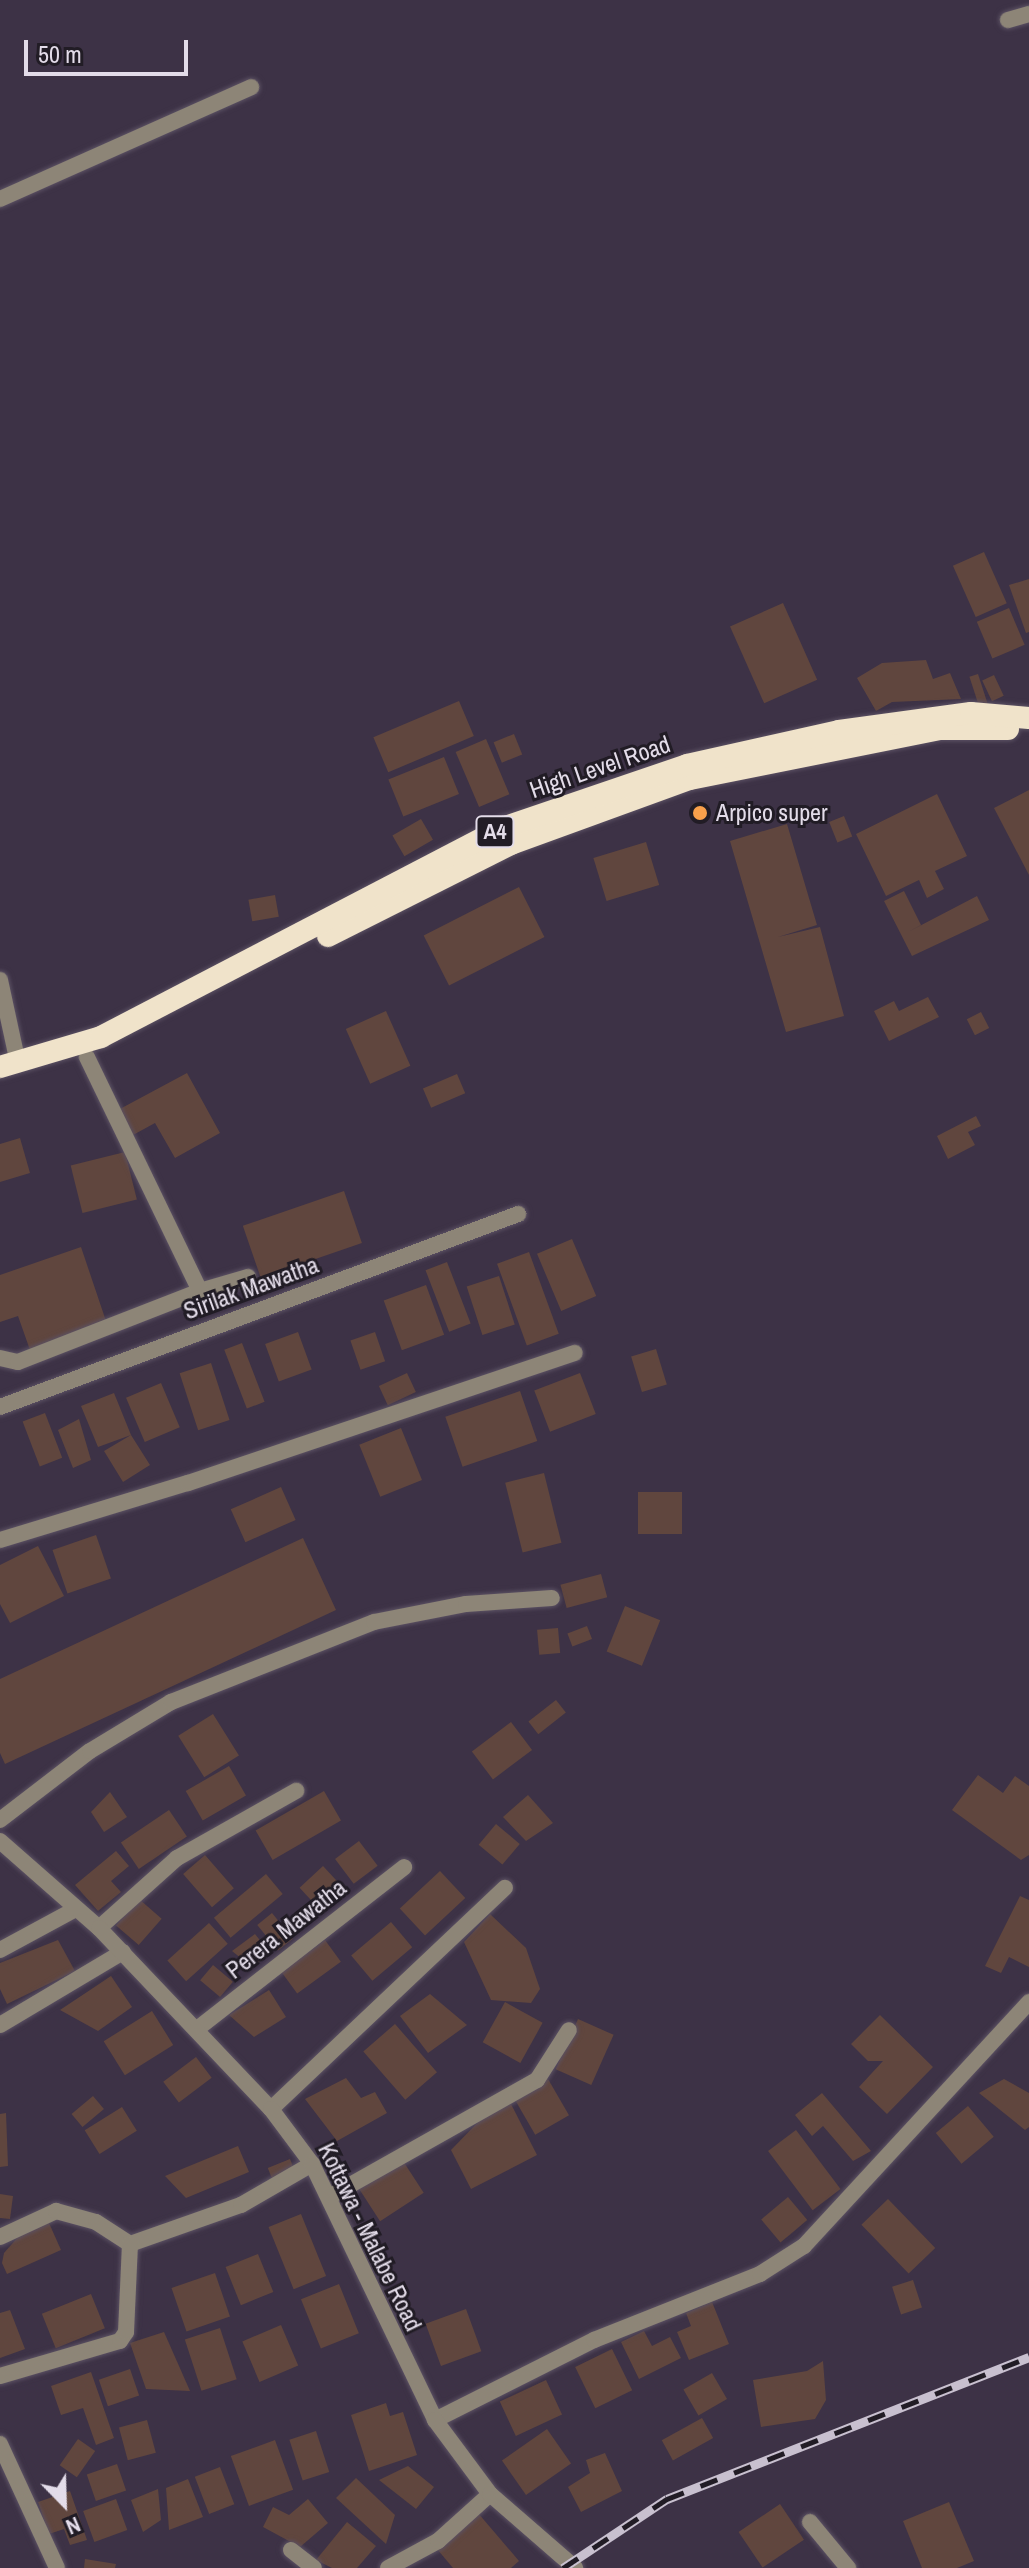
<!DOCTYPE html>
<style>
body{margin:0}
#map{position:relative;width:1029px;height:2568px;overflow:hidden;background:#3d3246;font-family:"Archivo Narrow",sans-serif}
div>[style]{position:absolute}
.building>*{inset:0;background:#60463e;transform-origin:0 0}
.roads{filter:drop-shadow(0 0 2px #5b5163) drop-shadow(0 0 2px #5b5163)}
.minor>*{height:16px;margin:-8px;padding:0 8px;transform-origin:8px;border-radius:8px;background:#8d8577}
.tertiary>*{height:16px;margin:-8px;padding:0 8px;transform-origin:8px;border-radius:8px;background:#8d8577}
.trunk>*{height:22px;margin:-11px;padding:0 11px;transform-origin:11px;border-radius:11px;background:#f0e3ca}
.rail>*{height:9px;margin-top:-4.5px;transform-origin:0;background:repeating-linear-gradient(90deg,#211c25 0 18px,#c8c0cf 0 36px);box-sizing:border-box;border-block:2px solid #c8c0cf}
.dots>*{width:22px;height:22px;translate:-50% -50%;box-sizing:border-box;border:4px solid #211c25;border-radius:50%}
span{translate:-50% -50%;white-space:nowrap;text-align:center;line-height:1.15;-webkit-text-stroke:6px #211c25;paint-order:stroke}
.shield-label span{padding:2px 6px;background:#211c25;border:2px solid;border-radius:6px;-webkit-text-stroke-width:0}
.shield-label{font-size:22px;color:#e3dce9;font-weight:700}
.street-label{font-size:24px;color:#e3dce9}
.poi-label{font-size:24px;color:#e3dce9}
.left{translate:0 -50%;text-align:left}
.north{position:absolute;left:24px;top:2464px;width:80px;height:80px;-webkit-text-stroke:6px #211c25;paint-order:stroke;rotate:157deg;font-size:22px;font-weight:700;line-height:32px;text-align:center;color:#e3dce9}
.north::after{content:'';display:block;margin:auto;width:28px;height:36px;background:#e3dce9;clip-path:polygon(50% 0,100% 100%,50% 72%,0 100%)}
.scale{position:absolute;left:24px;top:40px;width:164px;height:36px;box-sizing:border-box;border:4px solid #e3dce9;border-top:0;padding-left:10px;font-size:24px;line-height:28px;white-space:nowrap;color:#e3dce9;-webkit-text-stroke:6px #211c25;paint-order:stroke}
</style>
<div id="map">
<div class="building">
<div style="left:984px;top:552px;width:56px;height:34px;rotate:66deg"></div>
<div style="clip-path:polygon(1029px 579px,1029px 632px,1026px 633px,1009px 585px)"></div>
<div style="left:783px;top:603px;width:84px;height:58px;rotate:66deg"></div>
<div style="left:1009px;top:608px;width:40px;height:35px;rotate:67deg"></div>
<div style="clip-path:polygon(926px 660px,933px 679px,950px 673px,961px 699px,892px 702px,876px 711px,857px 678px,882px 663px)"></div>
<div style="left:978px;top:674px;width:32px;height:9px;rotate:72deg"></div>
<div style="left:994px;top:675px;width:23px;height:13px;rotate:65deg"></div>
<div style="left:459px;top:701px;width:38px;height:93px;rotate:67deg"></div>
<div style="left:514px;top:734px;width:22px;height:22px;rotate:68deg"></div>
<div style="left:486px;top:739px;width:60px;height:33px;rotate:67deg"></div>
<div style="left:444px;top:757px;width:40px;height:60px;rotate:68deg"></div>
<div style="clip-path:polygon(1029px 790px,1029px 875px,994px 808px)"></div>
<div style="clip-path:polygon(937px 794px,967px 856px,935px 871px,944px 889px,927px 898px,919px 880px,886px 896px,856px 834px)"></div>
<div style="left:844px;top:816px;width:22px;height:16px;rotate:68deg"></div>
<div style="left:421px;top:819px;width:24px;height:33px;rotate:60deg"></div>
<div style="clip-path:polygon(787px 824px,817px 925px,778px 937px,820px 927px,844px 1016px,786px 1032px,730px 841px)"></div>
<div style="left:646px;top:842px;width:45px;height:55px;rotate:73deg"></div>
<div style="left:519px;top:887px;width:56px;height:107px;rotate:63deg"></div>
<div style="clip-path:polygon(904px 891px,921px 925px,908px 932px,977px 896px,989px 920px,912px 956px,884px 901px)"></div>
<div style="left:275px;top:895px;width:22px;height:27px;rotate:80deg"></div>
<div style="clip-path:polygon(928px 997px,939px 1017px,889px 1041px,874px 1011px,894px 1001px,899px 1011px)"></div>
<div style="left:386px;top:1011px;width:60px;height:44px;rotate:66deg"></div>
<div style="left:981px;top:1012px;width:18px;height:16px;rotate:63deg"></div>
<div style="clip-path:polygon(187px 1073px,220px 1133px,175px 1158px,155px 1123px,133px 1135px,118px 1110px)"></div>
<div style="left:457px;top:1074px;width:21px;height:37px;rotate:67deg"></div>
<div style="clip-path:polygon(976px 1116px,981px 1126px,968px 1132px,975px 1145px,948px 1159px,937px 1136px)"></div>
<div style="clip-path:polygon(20px 1138px,30px 1173px,0 1182px,0 1144px)"></div>
<div style="left:125px;top:1152px;width:49px;height:56px;rotate:76deg"></div>
<div style="left:344px;top:1191px;width:55px;height:107px;rotate:71deg"></div>
<div style="left:572px;top:1239px;width:62px;height:38px;rotate:67deg"></div>
<div style="clip-path:polygon(81px 1247px,107px 1324px,30px 1350px,18px 1316px,0 1322px,0 1275px)"></div>
<div style="left:529px;top:1252px;width:87px;height:34px;rotate:70deg"></div>
<div style="left:447px;top:1262px;width:66px;height:23px;rotate:69deg"></div>
<div style="left:499px;top:1276px;width:51px;height:34px;rotate:72deg"></div>
<div style="left:426px;top:1285px;width:53px;height:45px;rotate:70deg"></div>
<div style="left:298px;top:1332px;width:40px;height:35px;rotate:70deg"></div>
<div style="left:375px;top:1332px;width:31px;height:26px;rotate:71deg"></div>
<div style="left:242px;top:1343px;width:63px;height:19px;rotate:69deg"></div>
<div style="left:656px;top:1349px;width:37px;height:26px;rotate:73deg"></div>
<div style="left:211px;top:1363px;width:60px;height:33px;rotate:72deg"></div>
<div style="left:407px;top:1373px;width:21px;height:31px;rotate:65deg"></div>
<div style="left:580px;top:1373px;width:44px;height:49px;rotate:69deg"></div>
<div style="left:161px;top:1383px;width:48px;height:38px;rotate:67deg"></div>
<div style="left:520px;top:1391px;width:53px;height:79px;rotate:71deg"></div>
<div style="clip-path:polygon(114px 1393px,131px 1435px,150px 1465px,123px 1482px,104px 1451px,131px 1435px,98px 1447px,81px 1406px)"></div>
<div style="left:45px;top:1413px;width:48px;height:24px;rotate:69deg"></div>
<div style="clip-path:polygon(79px 1419px,91px 1460px,73px 1468px,58px 1430px)"></div>
<div style="left:401px;top:1428px;width:56px;height:45px;rotate:68deg"></div>
<div style="left:544px;top:1473px;width:72px;height:40px;rotate:76deg"></div>
<div style="left:281px;top:1487px;width:36px;height:55px;rotate:66deg"></div>
<div style="left:638px;top:1492px;width:44px;height:42px"></div>
<div style="left:96px;top:1535px;width:46px;height:46px;rotate:71deg"></div>
<div style="clip-path:polygon(303px 1538px,336px 1610px,5px 1764px,0 1753px,0 1679px)"></div>
<div style="clip-path:polygon(38px 1546px,64px 1596px,10px 1623px,0 1604px,0 1565px)"></div>
<div style="left:601px;top:1574px;width:24px;height:42px;rotate:75deg"></div>
<div style="left:625px;top:1606px;width:38px;height:49px;rotate:22deg"></div>
<div style="left:587px;top:1626px;width:14px;height:21px;rotate:69deg"></div>
<div style="left:558px;top:1628px;width:25px;height:21px;rotate:85deg"></div>
<div style="left:556px;top:1700px;width:16px;height:35px;rotate:52deg"></div>
<div style="left:213px;top:1714px;width:49px;height:41px;rotate:58deg"></div>
<div style="left:511px;top:1722px;width:35px;height:49px;rotate:53deg"></div>
<div style="left:229px;top:1766px;width:34px;height:50px;rotate:60deg"></div>
<div style="clip-path:polygon(978px 1775px,1003px 1793px,1015px 1776px,1029px 1786px,1029px 1855px,1021px 1860px,952px 1810px)"></div>
<div style="left:324px;top:1791px;width:34px;height:79px;rotate:60deg"></div>
<div style="clip-path:polygon(110px 1792px,127px 1817px,104px 1832px,91px 1812px)"></div>
<div style="clip-path:polygon(528px 1795px,553px 1823px,526px 1841px,503px 1817px)"></div>
<div style="left:169px;top:1810px;width:32px;height:58px;rotate:56deg"></div>
<div style="left:496px;top:1824px;width:31px;height:27px;rotate:40deg"></div>
<div style="left:359px;top:1841px;width:31px;height:30px;rotate:53deg"></div>
<div style="clip-path:polygon(116px 1851px,129px 1866px,111px 1881px,121px 1892px,98px 1911px,75px 1885px)"></div>
<div style="left:205px;top:1855px;width:44px;height:29px;rotate:49deg"></div>
<div style="left:323px;top:1866px;width:33px;height:32px;rotate:47deg"></div>
<div style="left:440px;top:1871px;width:37px;height:55px;rotate:47deg"></div>
<div style="left:266px;top:1874px;width:26px;height:68px;rotate:50deg"></div>
<div style="clip-path:polygon(1020px 1896px,1029px 1900px,1029px 1967px,1009px 1957px,1001px 1973px,985px 1966px)"></div>
<div style="left:139px;top:1899px;width:30px;height:35px;rotate:41deg"></div>
<div style="left:272px;top:1913px;width:33px;height:19px;rotate:51deg"></div>
<div style="clip-path:polygon(490px 1914px,526px 1948px,540px 1989px,531px 2003px,491px 2000px,464px 1942px)"></div>
<div style="left:391px;top:1922px;width:33px;height:52px;rotate:50deg"></div>
<div style="left:209px;top:1923px;width:28px;height:56px;rotate:48deg"></div>
<div style="clip-path:polygon(255px 1934px,270px 1953px,252px 1967px,232px 1951px)"></div>
<div style="clip-path:polygon(58px 1940px,75px 1971px,7px 2004px,0 1989px,0 1963px)"></div>
<div style="left:325px;top:1940px;width:27px;height:54px;rotate:54deg"></div>
<div style="left:213px;top:1965px;width:26px;height:20px;rotate:40deg"></div>
<div style="clip-path:polygon(111px 1976px,132px 2007px,98px 2031px,60px 2010px)"></div>
<div style="clip-path:polygon(269px 1990px,286px 2017px,254px 2037px,229px 2015px)"></div>
<div style="clip-path:polygon(430px 1994px,467px 2025px,428px 2053px,400px 2016px)"></div>
<div style="left:505px;top:2002px;width:43px;height:46px;rotate:29deg"></div>
<div style="left:152px;top:2011px;width:40px;height:57px;rotate:58deg"></div>
<div style="clip-path:polygon(880px 2015px,933px 2067px,887px 2114px,859px 2087px,883px 2061px,868px 2061px,851px 2044px)"></div>
<div style="left:578px;top:2019px;width:39px;height:55px;rotate:24deg"></div>
<div style="left:395px;top:2024px;width:64px;height:42px;rotate:49deg"></div>
<div style="left:196px;top:2057px;width:26px;height:41px;rotate:53deg"></div>
<div style="clip-path:polygon(346px 2078px,361px 2098px,375px 2092px,387px 2113px,337px 2141px,305px 2099px)"></div>
<div style="left:548px;top:2079px;width:42px;height:39px;rotate:60deg"></div>
<div style="clip-path:polygon(1004px 2079px,1029px 2093px,1029px 2127px,1025px 2130px,979px 2093px)"></div>
<div style="clip-path:polygon(822px 2093px,871px 2151px,853px 2161px,823px 2126px,812px 2136px,795px 2115px)"></div>
<div style="left:93px;top:2096px;width:17px;height:28px;rotate:50deg"></div>
<div style="clip-path:polygon(511px 2104px,537px 2155px,471px 2189px,451px 2150px,482px 2118px)"></div>
<div style="left:968px;top:2106px;width:40px;height:42px;rotate:50deg"></div>
<div style="left:122px;top:2107px;width:28px;height:44px;rotate:58deg"></div>
<div style="clip-path:polygon(6px 2113px,8px 2166px,0 2167px,0 2114px)"></div>
<div style="left:796px;top:2130px;width:74px;height:35px;rotate:53deg"></div>
<div style="clip-path:polygon(238px 2146px,249px 2172px,186px 2198px,165px 2176px)"></div>
<div style="left:290px;top:2159px;width:11px;height:24px;rotate:68deg"></div>
<div style="left:403px;top:2161px;width:38px;height:52px;rotate:57deg"></div>
<div style="clip-path:polygon(0 2194px,13px 2196px,10px 2219px,0 2218px)"></div>
<div style="left:788px;top:2197px;width:30px;height:35px;rotate:50deg"></div>
<div style="left:888px;top:2199px;width:68px;height:37px;rotate:46deg"></div>
<div style="left:301px;top:2214px;width:67px;height:35px;rotate:68deg"></div>
<div style="clip-path:polygon(49px 2223px,61px 2250px,7px 2274px,2px 2263px,4px 2253px,18px 2237px)"></div>
<div style="left:258px;top:2254px;width:41px;height:35px;rotate:68deg"></div>
<div style="left:215px;top:2273px;width:46px;height:46px;rotate:71deg"></div>
<div style="left:913px;top:2280px;width:29px;height:22px;rotate:72deg"></div>
<div style="left:339px;top:2284px;width:53px;height:41px;rotate:68deg"></div>
<div style="left:91px;top:2294px;width:37px;height:53px;rotate:68deg"></div>
<div style="clip-path:polygon(712px 2302px,729px 2344px,689px 2360px,677px 2332px,691px 2326px,686px 2313px)"></div>
<div style="left:466px;top:2309px;width:45px;height:43px;rotate:70deg"></div>
<div style="clip-path:polygon(10px 2310px,25px 2349px,0 2358px,0 2313px)"></div>
<div style="left:281px;top:2325px;width:44px;height:42px;rotate:67deg"></div>
<div style="left:220px;top:2328px;width:54px;height:37px;rotate:72deg"></div>
<div style="clip-path:polygon(644px 2331px,652px 2346px,670px 2337px,681px 2358px,639px 2379px,621px 2342px)"></div>
<div style="clip-path:polygon(164px 2332px,190px 2391px,146px 2389px,130px 2343px)"></div>
<div style="left:612px;top:2349px;width:46px;height:41px;rotate:64deg"></div>
<div style="clip-path:polygon(823px 2361px,826px 2400px,815px 2419px,761px 2427px,753px 2380px,807px 2371px)"></div>
<div style="left:130px;top:2369px;width:28px;height:33px;rotate:71deg"></div>
<div style="clip-path:polygon(91px 2372px,114px 2438px,96px 2445px,83px 2408px,61px 2415px,51px 2386px)"></div>
<div style="left:712px;top:2373px;width:30px;height:33px;rotate:60deg"></div>
<div style="left:546px;top:2380px;width:38px;height:51px;rotate:65deg"></div>
<div style="clip-path:polygon(386px 2403px,390px 2416px,403px 2412px,417px 2455px,369px 2471px,351px 2415px)"></div>
<div style="left:702px;top:2418px;width:23px;height:46px;rotate:61deg"></div>
<div style="left:147px;top:2420px;width:34px;height:29px;rotate:75deg"></div>
<div style="left:547px;top:2429px;width:42px;height:55px;rotate:55deg"></div>
<div style="left:316px;top:2431px;width:43px;height:28px;rotate:72deg"></div>
<div style="left:78px;top:2439px;width:21px;height:32px;rotate:35deg"></div>
<div style="left:275px;top:2440px;width:53px;height:47px;rotate:70deg"></div>
<div style="clip-path:polygon(605px 2453px,622px 2491px,581px 2512px,568px 2487px,590px 2473px,586px 2460px)"></div>
<div style="left:117px;top:2464px;width:28px;height:32px;rotate:71deg"></div>
<div style="clip-path:polygon(408px 2466px,434px 2487px,416px 2509px,379px 2480px)"></div>
<div style="left:220px;top:2467px;width:40px;height:27px;rotate:69deg"></div>
<div style="clip-path:polygon(356px 2478px,395px 2515px,386px 2544px,336px 2498px)"></div>
<div style="clip-path:polygon(188px 2479px,203px 2517px,169px 2530px,166px 2488px)"></div>
<div style="clip-path:polygon(158px 2489px,161px 2520px,143px 2532px,131px 2500px)"></div>
<div style="clip-path:polygon(70px 2491px,87px 2540px,70px 2545px,64px 2529px,49px 2534px,38px 2502px)"></div>
<div style="left:116px;top:2499px;width:33px;height:35px;rotate:70deg"></div>
<div style="clip-path:polygon(308px 2499px,328px 2523px,300px 2547px,263px 2527px,273px 2507px,289px 2515px)"></div>
<div style="clip-path:polygon(949px 2502px,974px 2561px,957px 2568px,922px 2568px,903px 2521px)"></div>
<div style="left:780px;top:2504px;width:43px;height:50px;rotate:56deg"></div>
<div style="clip-path:polygon(478px 2513px,519px 2561px,511px 2568px,453px 2568px,437px 2549px)"></div>
<div style="clip-path:polygon(347px 2522px,376px 2546px,357px 2568px,332px 2568px,316px 2560px)"></div>
<div style="clip-path:polygon(85px 2559px,116px 2564px,115px 2568px,84px 2568px)"></div>
</div>
<div class="roads">
<div class="minor">
<div style="left:1008px;top:20px;width:22px;rotate:-16deg"></div>
<div style="left:0;top:199px;width:275px;rotate:-24deg"></div>
<div style="left:0;top:980px;width:85px;rotate:77.8deg"></div>
<div style="left:200px;top:1291px;width:50px;rotate:-16.3deg"></div>
<div style="left:0;top:1358px;width:18px;rotate:13deg"></div>
<div style="left:18px;top:1362px;width:195px;rotate:-21.3deg"></div>
<div style="left:200px;top:1291px;width:260px;rotate:-115.8deg"></div>
<div style="left:0;top:1407px;width:553px;rotate:-20.43deg"></div>
<div style="left:0;top:1540px;width:196px;rotate:-16.9deg"></div>
<div style="left:188px;top:1483px;width:408px;rotate:-18.6deg"></div>
<div style="left:0;top:1820px;width:113px;rotate:-37.5deg"></div>
<div style="left:90px;top:1751px;width:95px;rotate:-31.2deg"></div>
<div style="left:171px;top:1702px;width:218px;rotate:-21.5deg"></div>
<div style="left:374px;top:1622px;width:94px;rotate:-11.1deg"></div>
<div style="left:466px;top:1604px;width:86px;rotate:-4deg"></div>
<div style="left:99px;top:1928px;width:105px;rotate:-41.9deg"></div>
<div style="left:177px;top:1858px;width:137px;rotate:-29.4deg"></div>
<div style="left:0;top:1950px;width:84px;rotate:-28.4deg"></div>
<div style="left:0;top:2025px;width:143px;rotate:-30.7deg"></div>
<div style="left:197px;top:2029px;width:263px;rotate:-38deg"></div>
<div style="left:271px;top:2109px;width:322px;rotate:-43.4deg"></div>
<div style="left:329px;top:2197px;width:239px;rotate:-29.4deg"></div>
<div style="left:537px;top:2080px;width:59px;rotate:-57.4deg"></div>
<div style="left:0;top:2237px;width:62px;rotate:-24.9deg"></div>
<div style="left:56px;top:2211px;width:41px;rotate:15.4deg"></div>
<div style="left:96px;top:2222px;width:40px;rotate:32.9deg"></div>
<div style="left:130px;top:2244px;width:118px;rotate:-19.4deg"></div>
<div style="left:241px;top:2205px;width:82px;rotate:-30deg"></div>
<div style="left:0;top:2376px;width:125px;rotate:-16.3deg"></div>
<div style="left:120px;top:2341px;width:11px;rotate:-56deg"></div>
<div style="left:126px;top:2332px;width:88px;rotate:-87.4deg"></div>
<div style="left:435px;top:2420px;width:178px;rotate:-26.7deg"></div>
<div style="left:594px;top:2340px;width:179px;rotate:-21.7deg"></div>
<div style="left:760px;top:2274px;width:52px;rotate:-32.5deg"></div>
<div style="left:804px;top:2246px;width:332px;rotate:-47.3deg"></div>
<div style="left:0;top:2444px;width:136px;rotate:65.3deg"></div>
<div style="left:810px;top:2522px;width:60px;rotate:50.4deg"></div>
<div style="left:291px;top:2550px;width:29px;rotate:38deg"></div>
<div style="left:388px;top:2568px;width:57px;rotate:-28.4deg"></div>
<div style="left:438px;top:2541px;width:70px;rotate:-42.1deg"></div>
</div>
<div class="tertiary">
<div style="left:0;top:1841px;width:132px;rotate:41.3deg"></div>
<div style="left:99px;top:1928px;width:250px;rotate:46.5deg"></div>
<div style="left:271px;top:2109px;width:69px;rotate:53.3deg"></div>
<div style="left:312px;top:2164px;width:284px;rotate:64.3deg"></div>
<div style="left:435px;top:2420px;width:92px;rotate:53.4deg"></div>
<div style="left:490px;top:2494px;width:113px;rotate:41deg"></div>
</div>
<div class="trunk">
<div style="left:328px;top:936px;width:205px;rotate:-26.7deg"></div>
<div style="left:511px;top:844px;width:190px;rotate:-20deg"></div>
<div style="left:690px;top:779px;width:255px;rotate:-11.3deg"></div>
<div style="left:940px;top:729px;width:68px"></div>
<div style="left:0;top:1067px;width:105px;rotate:-16.5deg"></div>
<div style="left:101px;top:1037px;width:455px;rotate:-27.5deg"></div>
<div style="left:505px;top:827px;width:192px;rotate:-18.8deg"></div>
<div style="left:687px;top:765px;width:156px;rotate:-12.6deg"></div>
<div style="left:839px;top:731px;width:133px;rotate:-7.8deg"></div>
<div style="left:971px;top:713px;width:58px;rotate:4.9deg"></div>
</div>
</div>
<div class="rail">
<div style="left:563px;top:2568px;width:125px;rotate:-33.6deg"></div>
<div style="left:667px;top:2499px;width:389px;rotate:-21.4deg"></div>
</div>
<div class="dots">
<div style="left:700px;top:813px;background:#f8a04b"></div>
</div>
<div class="shield-label">
<span style="left:495px;top:832px">A4</span>
</div>
<div class="street-label">
<span style="left:600px;top:767px;rotate:-19deg">High Level Road</span>
<span style="left:251px;top:1288px;rotate:-20deg">Sirilak Mawatha</span>
<span style="left:286px;top:1929px;rotate:-38deg">Perera Mawatha</span>
<span style="left:370px;top:2237px;rotate:64deg">Kottawa - Malabe Road</span>
</div>
<div class="poi-label">
<span class="left" style="left:716px;top:813px">Arpico super</span>
</div>
<div class="north">N</div>
<div class="scale">50 m</div>
</div>
